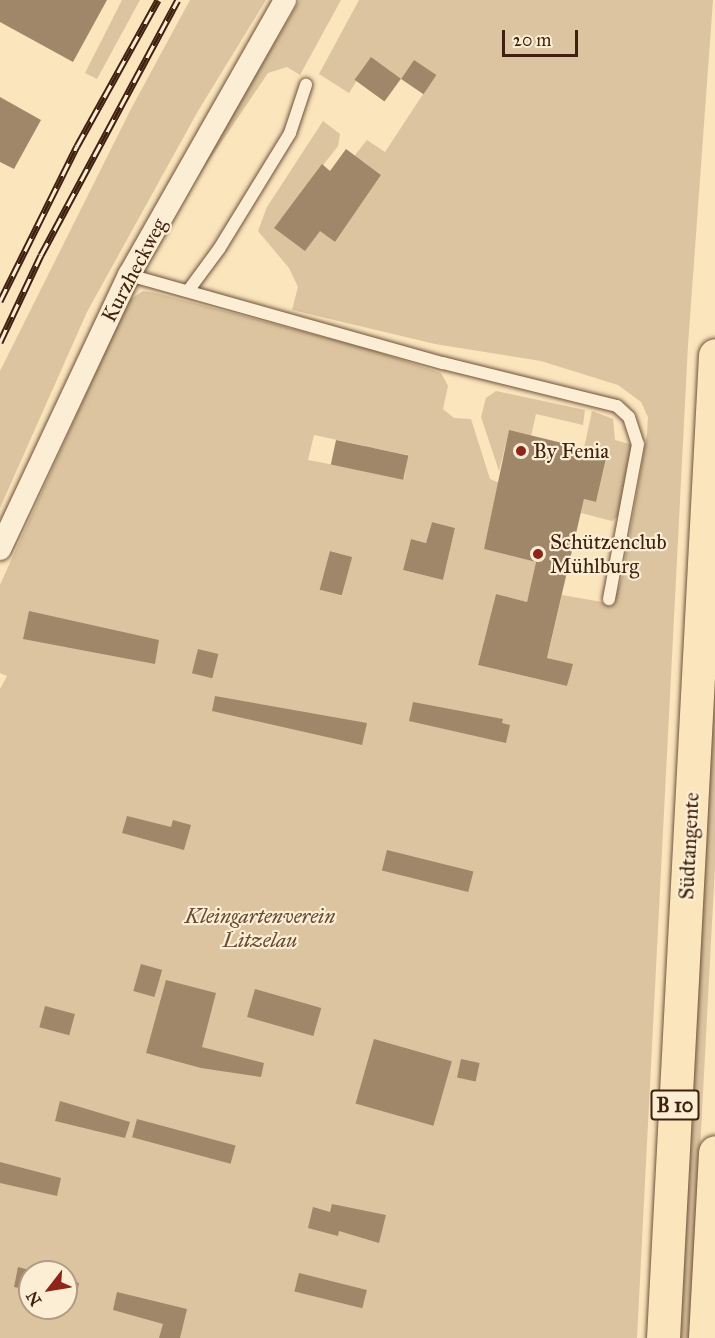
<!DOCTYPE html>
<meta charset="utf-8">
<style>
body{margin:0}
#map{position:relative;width:715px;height:1338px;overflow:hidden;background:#fbe5bd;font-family:"IM FELL Great Primer",serif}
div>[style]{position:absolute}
.green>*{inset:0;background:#dbc49f}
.building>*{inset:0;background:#a18769;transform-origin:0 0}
.roads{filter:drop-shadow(0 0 2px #6f523a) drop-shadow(0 0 2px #6f523a)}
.service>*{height:12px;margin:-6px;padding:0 6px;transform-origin:6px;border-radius:6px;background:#fceed4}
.minor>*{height:22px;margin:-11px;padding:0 11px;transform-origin:11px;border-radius:11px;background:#fceed4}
.trunk>*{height:33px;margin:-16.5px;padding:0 16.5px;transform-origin:16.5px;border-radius:16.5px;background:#fbe5bd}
.rail>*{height:7px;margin-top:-3.5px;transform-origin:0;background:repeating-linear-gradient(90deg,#fceed4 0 14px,#40210f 0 28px);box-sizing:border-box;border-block:2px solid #40210f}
.dots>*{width:16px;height:16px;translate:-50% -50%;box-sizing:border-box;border:3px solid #fceed4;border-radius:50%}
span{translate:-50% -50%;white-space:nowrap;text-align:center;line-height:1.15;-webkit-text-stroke:4.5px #fceed4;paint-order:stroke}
.shield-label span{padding:2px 4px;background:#fceed4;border:2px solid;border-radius:4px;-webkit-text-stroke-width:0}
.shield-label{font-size:20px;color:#40210f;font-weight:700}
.street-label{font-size:21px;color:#40210f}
.poi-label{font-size:21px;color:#40210f}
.left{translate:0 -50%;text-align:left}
.park-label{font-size:21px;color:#674a33;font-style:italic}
.north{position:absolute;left:18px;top:1260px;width:60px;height:60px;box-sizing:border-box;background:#fceed4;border:2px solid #b19c85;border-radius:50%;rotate:239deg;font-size:16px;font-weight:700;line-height:24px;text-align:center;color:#40210f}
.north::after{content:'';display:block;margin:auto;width:21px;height:27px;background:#8f2418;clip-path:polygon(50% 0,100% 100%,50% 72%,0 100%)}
.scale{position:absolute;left:502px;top:30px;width:76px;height:27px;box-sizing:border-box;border:3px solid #40210f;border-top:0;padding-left:8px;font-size:18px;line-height:21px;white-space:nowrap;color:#40210f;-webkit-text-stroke:4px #fceed4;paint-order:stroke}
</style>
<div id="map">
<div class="green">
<div style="clip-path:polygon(122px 0,140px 0,97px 79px,85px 73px)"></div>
<div style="clip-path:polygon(190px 0,266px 0,198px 111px,87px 312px,0 508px,0 371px,132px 107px)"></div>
<div style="clip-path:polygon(300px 0,341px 0,300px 75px,287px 67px,268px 73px,177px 208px)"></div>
<div style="clip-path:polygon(evenodd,359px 0,713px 0,688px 345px,637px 1338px,0 1338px,0 689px,7px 676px,0 673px,0 585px,128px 301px,143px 291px,156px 293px,369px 349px,441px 373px,448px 386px,443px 409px,454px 418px,471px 419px,490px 479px,500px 483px,484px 549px,536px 562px,527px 602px,496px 594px,478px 665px,567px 686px,572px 664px,547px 658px,562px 595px,613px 604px,622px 578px,647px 434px,648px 417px,641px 402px,618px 385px,541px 361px,435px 344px,292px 310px,298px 287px,289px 268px,258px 231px,267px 207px,323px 121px,340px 134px,338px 146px,274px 228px,324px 226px,332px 232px,328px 237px,335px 242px,381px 175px,362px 161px,346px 183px,347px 165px,367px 140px,385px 152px,435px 76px,401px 79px,371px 58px,349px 93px,319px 74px,359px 0,314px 435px,365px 446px,361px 470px,308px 460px,314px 435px,359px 0,373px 448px,408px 455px,404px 479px,373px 448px,359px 0,432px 522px,455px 528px,443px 580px,403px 570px,411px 539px,426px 543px,432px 522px,359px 0,331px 551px,352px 557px,342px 596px,321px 590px,331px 551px,359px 0,30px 1272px,66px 1272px,66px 1308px,30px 1308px,30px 1272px)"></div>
<div style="clip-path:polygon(496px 391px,585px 410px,583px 425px,536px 414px,531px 436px,509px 431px,499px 471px,481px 417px,486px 398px)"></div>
<div style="clip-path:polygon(592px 411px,613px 419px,615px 440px,633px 445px,622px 513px,612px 521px,581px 513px,584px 499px,596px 502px,607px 454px,584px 448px)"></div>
<div style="clip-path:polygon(715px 671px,715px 866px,690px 1338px,680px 1338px)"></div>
</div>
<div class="building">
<div style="clip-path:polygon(0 0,107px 0,73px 62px,0 22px)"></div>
<div style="left:371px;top:57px;width:37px;height:28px;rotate:36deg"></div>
<div style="left:414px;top:60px;width:27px;height:23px;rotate:34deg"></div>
<div style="clip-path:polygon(0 97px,41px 120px,14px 169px,0 162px)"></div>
<div style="clip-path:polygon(346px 149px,381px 175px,335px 242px,320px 231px,305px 251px,274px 228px,322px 164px,330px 171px)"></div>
<div style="clip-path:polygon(509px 430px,607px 454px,596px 502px,584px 499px,547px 658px,573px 664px,567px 686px,478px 665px,496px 594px,527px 602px,536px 562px,484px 549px)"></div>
<div style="left:336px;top:440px;width:74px;height:25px;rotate:12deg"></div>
<div style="clip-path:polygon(432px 522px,455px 528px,443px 580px,403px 570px,411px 539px,426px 543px)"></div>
<div style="left:330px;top:551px;width:23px;height:40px;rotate:15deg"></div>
<div style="clip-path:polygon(29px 611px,159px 640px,155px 664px,23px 639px)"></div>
<div style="left:198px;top:649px;width:21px;height:25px;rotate:14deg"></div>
<div style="clip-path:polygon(215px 696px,367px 723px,362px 745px,212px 711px)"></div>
<div style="clip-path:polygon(413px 702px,503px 719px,502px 723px,510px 725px,506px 743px,409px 721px)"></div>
<div style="clip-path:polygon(127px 816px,171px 827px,173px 820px,191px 825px,184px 850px,122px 833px)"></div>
<div style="left:387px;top:850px;width:89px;height:21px;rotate:14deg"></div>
<div style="left:141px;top:964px;width:22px;height:28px;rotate:16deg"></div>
<div style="clip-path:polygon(166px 980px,216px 993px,202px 1047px,264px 1063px,261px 1077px,201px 1068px,146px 1053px)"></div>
<div style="left:255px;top:989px;width:69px;height:29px;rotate:16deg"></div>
<div style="left:45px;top:1006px;width:31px;height:22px;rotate:15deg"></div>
<div style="left:374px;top:1039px;width:81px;height:67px;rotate:16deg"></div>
<div style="left:461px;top:1059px;width:19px;height:19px;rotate:12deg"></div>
<div style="clip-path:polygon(60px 1101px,130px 1122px,125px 1138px,55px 1121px)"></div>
<div style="left:137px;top:1119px;width:102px;height:19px;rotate:15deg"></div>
<div style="clip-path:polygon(0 1162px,61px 1178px,57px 1196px,0 1183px)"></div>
<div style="clip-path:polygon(332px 1204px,386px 1215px,379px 1243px,339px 1231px,338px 1236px,308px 1228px,313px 1207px,330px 1212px)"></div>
<div style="clip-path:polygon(18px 1267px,37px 1272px,30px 1272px,30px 1290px,14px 1287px)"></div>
<div style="left:299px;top:1273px;width:70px;height:19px;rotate:14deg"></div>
<div style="clip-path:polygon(66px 1279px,79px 1283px,76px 1299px,66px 1297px)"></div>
<div style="clip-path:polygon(117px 1292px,187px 1309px,180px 1338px,159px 1338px,163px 1324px,113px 1310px)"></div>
</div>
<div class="roads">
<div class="service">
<div style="left:129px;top:275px;width:326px;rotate:15.7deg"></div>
<div style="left:443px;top:363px;width:179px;rotate:13.9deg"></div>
<div style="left:617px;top:406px;width:16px;rotate:43deg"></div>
<div style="left:629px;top:417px;width:28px;rotate:72deg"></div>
<div style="left:638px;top:444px;width:158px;rotate:100.6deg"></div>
<div style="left:188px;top:291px;width:52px;rotate:-53.6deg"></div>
<div style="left:219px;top:249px;width:136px;rotate:-58.5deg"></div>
<div style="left:290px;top:133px;width:51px;rotate:-71.6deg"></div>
</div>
<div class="minor">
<div style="left:0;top:549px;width:303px;rotate:-64.8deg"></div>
<div style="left:129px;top:275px;width:316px;rotate:-60.4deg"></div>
</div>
<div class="trunk">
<div style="left:663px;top:1338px;width:984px;rotate:-86.97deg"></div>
<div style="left:705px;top:1338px;width:186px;rotate:-86.9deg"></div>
</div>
</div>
<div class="rail">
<div style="left:0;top:301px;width:173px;rotate:-63.6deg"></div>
<div style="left:77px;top:146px;width:167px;rotate:-61deg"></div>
<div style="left:0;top:342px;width:96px;rotate:-64.8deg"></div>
<div style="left:41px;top:255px;width:289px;rotate:-61.8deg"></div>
</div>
<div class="dots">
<div style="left:521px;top:451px;background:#8f2418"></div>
<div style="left:538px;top:554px;background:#8f2418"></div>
</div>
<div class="shield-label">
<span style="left:675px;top:1105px">B 10</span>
</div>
<div class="street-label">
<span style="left:134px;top:270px;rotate:-62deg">Kurzheckweg</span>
<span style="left:689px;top:846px;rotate:-87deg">Südtangente</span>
</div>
<div class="poi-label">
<span class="left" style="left:533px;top:451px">By Fenia</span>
<span class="left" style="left:550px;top:554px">Schützenclub<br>Mühlburg</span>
</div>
<div class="park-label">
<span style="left:260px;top:928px">Kleingartenverein<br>Litzelau</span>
</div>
<div class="north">N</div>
<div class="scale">20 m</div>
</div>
